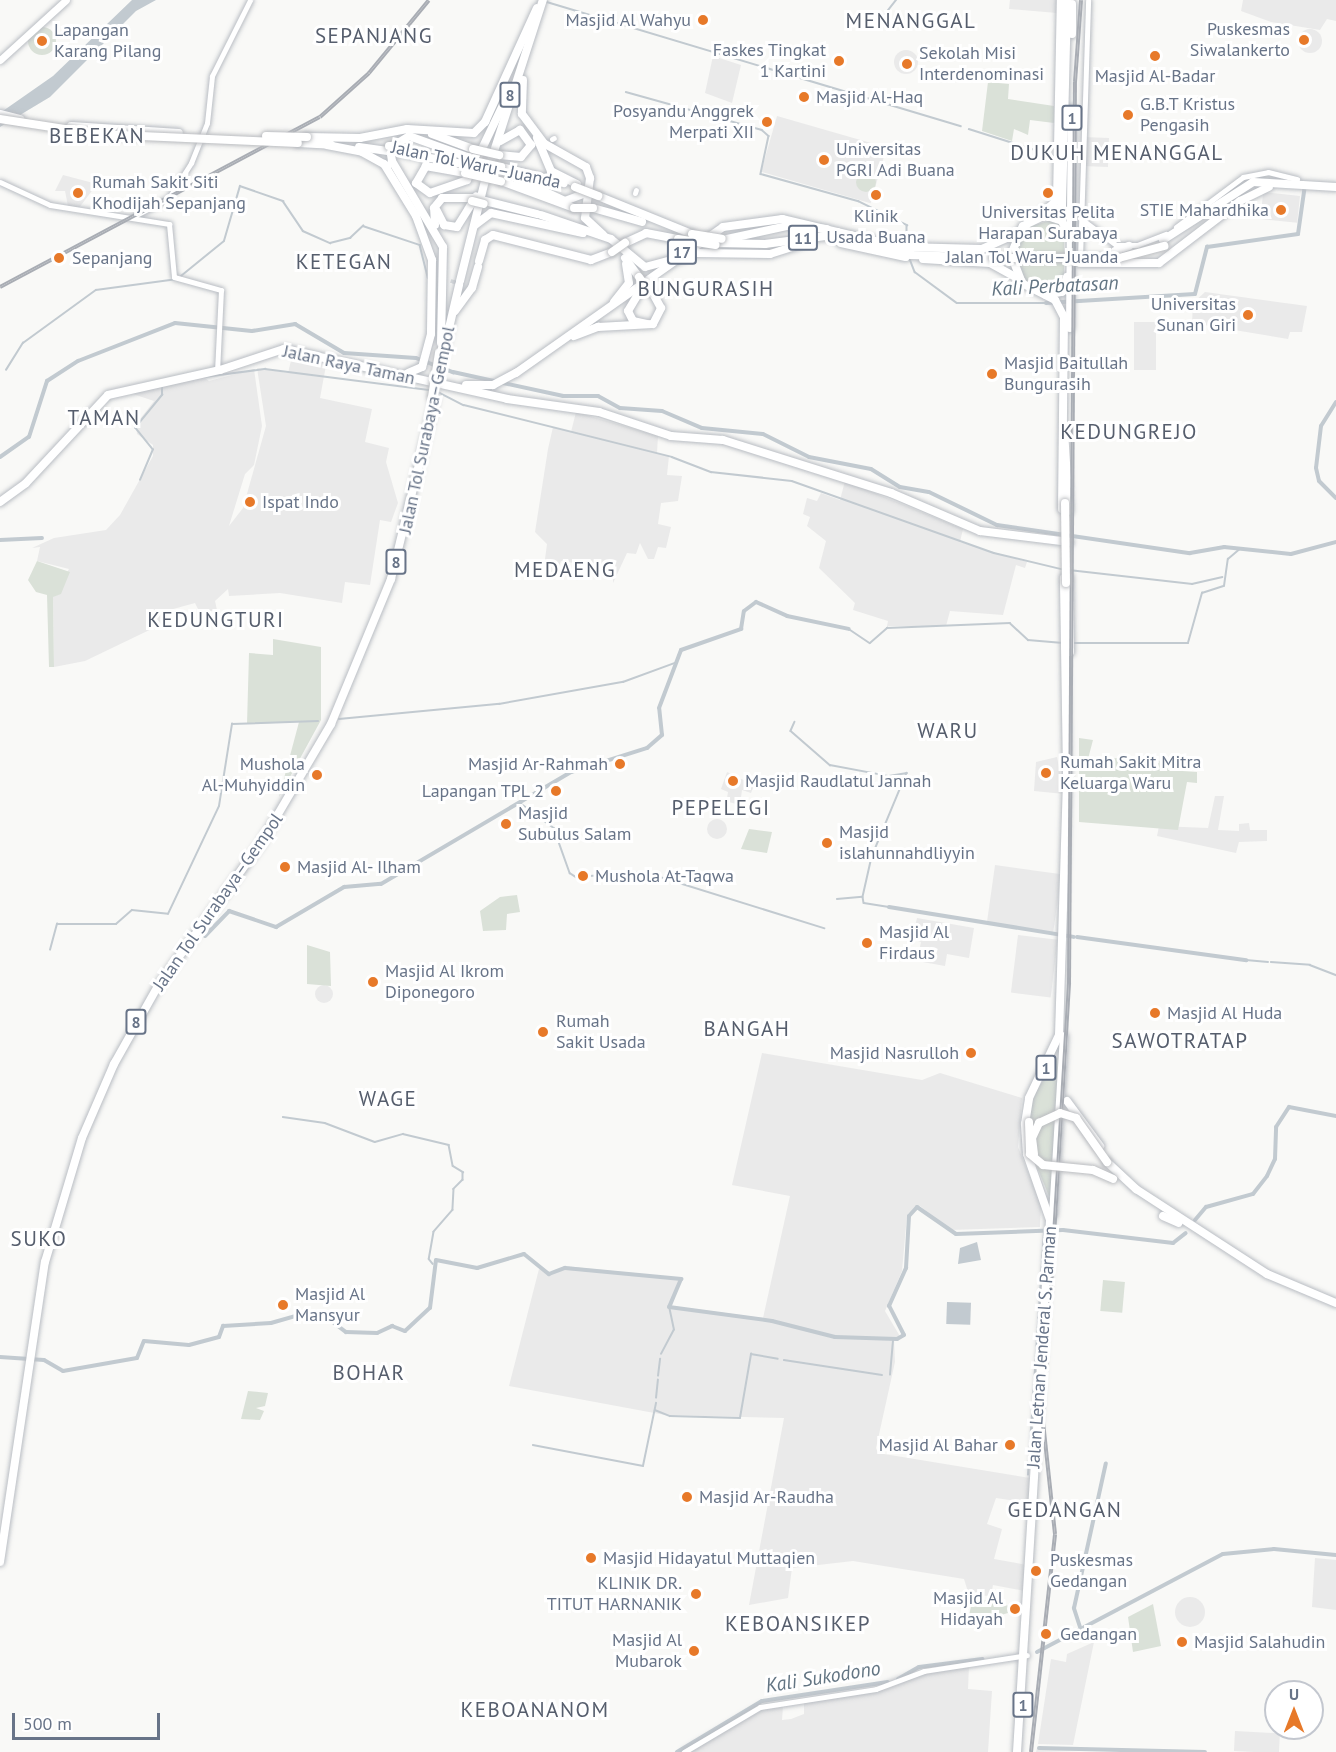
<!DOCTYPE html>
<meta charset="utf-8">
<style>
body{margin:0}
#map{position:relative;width:1336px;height:1752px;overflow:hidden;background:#f9f9f7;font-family:"PT Sans",sans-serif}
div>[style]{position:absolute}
.built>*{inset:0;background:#eaeaea;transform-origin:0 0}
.round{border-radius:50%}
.green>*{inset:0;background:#dae1d8;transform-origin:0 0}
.water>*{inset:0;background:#c2cad0;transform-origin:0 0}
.stream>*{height:1.5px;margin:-0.75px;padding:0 0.75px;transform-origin:0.75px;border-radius:0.75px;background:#c2cad0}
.river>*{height:4px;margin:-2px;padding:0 2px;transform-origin:2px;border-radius:2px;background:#c2cad0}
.motorway-tunnel>*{height:8px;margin-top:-4px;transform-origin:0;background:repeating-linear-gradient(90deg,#d5d8db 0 8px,transparent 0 12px)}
.roads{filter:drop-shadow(0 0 2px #b9bdc3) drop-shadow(0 0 2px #b9bdc3)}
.secondary>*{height:5px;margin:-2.5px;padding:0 2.5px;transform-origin:2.5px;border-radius:2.5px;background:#fff}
.primary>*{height:7px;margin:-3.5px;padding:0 3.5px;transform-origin:3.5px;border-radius:3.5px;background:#fff}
.trunk>*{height:8px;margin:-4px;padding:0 4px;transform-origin:4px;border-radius:4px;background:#fff}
.motorway>*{height:8px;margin:-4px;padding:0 4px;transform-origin:4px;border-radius:4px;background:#fff}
.rail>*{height:4px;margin-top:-2px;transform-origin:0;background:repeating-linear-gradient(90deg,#fff 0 4.5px,#a9adb4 0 9px);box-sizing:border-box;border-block:2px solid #a9adb4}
.bridges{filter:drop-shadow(0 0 2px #babcc0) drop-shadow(0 0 2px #babcc0)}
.trunk-bridge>*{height:8px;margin:-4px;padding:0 4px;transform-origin:4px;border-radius:4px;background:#fff}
.motorway-bridge>*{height:8px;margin:-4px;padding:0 4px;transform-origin:4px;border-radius:4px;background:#fff}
.dots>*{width:16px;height:16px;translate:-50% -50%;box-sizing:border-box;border:3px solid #fff;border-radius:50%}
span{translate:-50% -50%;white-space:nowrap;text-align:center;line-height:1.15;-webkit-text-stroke:6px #fff;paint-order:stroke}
.shield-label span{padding:2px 4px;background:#fff;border:2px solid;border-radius:4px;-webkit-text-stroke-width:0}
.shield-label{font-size:16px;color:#687488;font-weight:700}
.poi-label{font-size:18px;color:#687488}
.right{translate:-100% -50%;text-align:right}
.left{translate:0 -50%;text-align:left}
.street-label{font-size:18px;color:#687488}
.water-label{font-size:20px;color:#637583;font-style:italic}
.quarter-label{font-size:21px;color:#565e6d;letter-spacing:1.5px}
.north{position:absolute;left:1264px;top:1680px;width:60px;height:60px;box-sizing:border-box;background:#fff;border:2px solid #c3c7cf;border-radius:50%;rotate:0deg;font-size:16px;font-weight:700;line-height:24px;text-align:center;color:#687488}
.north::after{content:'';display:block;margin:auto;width:21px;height:27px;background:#e77929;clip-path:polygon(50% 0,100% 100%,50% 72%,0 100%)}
.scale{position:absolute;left:12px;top:1713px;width:148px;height:27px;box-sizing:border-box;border:3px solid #687488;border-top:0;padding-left:8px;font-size:18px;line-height:21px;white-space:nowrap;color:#687488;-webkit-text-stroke:4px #fff;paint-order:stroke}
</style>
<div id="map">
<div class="built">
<div style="clip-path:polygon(1010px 0,1057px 0,1057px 13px,1009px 9px)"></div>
<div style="clip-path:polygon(1243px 0,1336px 0,1336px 21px,1327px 19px,1320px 30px,1271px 22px,1241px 11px)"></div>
<div class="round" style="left:1298px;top:29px;width:24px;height:24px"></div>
<div class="round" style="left:894px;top:50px;width:24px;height:24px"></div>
<div style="clip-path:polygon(713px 56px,741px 65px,732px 103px,705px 93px)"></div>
<div style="left:777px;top:116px;width:114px;height:58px;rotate:16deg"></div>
<div style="left:1083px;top:137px;width:26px;height:29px;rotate:2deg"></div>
<div style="clip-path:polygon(63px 175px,97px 184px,79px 208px,68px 206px,65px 191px,55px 191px)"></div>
<div style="left:1300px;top:196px;width:27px;height:37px;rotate:96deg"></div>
<div style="clip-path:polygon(1205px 292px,1307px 306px,1302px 332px,1290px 332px,1288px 339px,1192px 323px,1193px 303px)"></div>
<div style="left:1156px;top:322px;width:48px;height:22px;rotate:90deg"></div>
<div style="clip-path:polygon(293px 352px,327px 360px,320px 398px,372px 409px,365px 442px,389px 448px,386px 462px,398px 503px,391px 522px,380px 520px,370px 585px,345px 582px,342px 603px,280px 593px,229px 596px,228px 589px,215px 601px,217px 610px,200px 613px,195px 603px,166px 611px,164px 623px,85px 661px,54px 667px,53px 597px,69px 569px,37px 561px,40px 547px,32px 548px,54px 538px,106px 530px,120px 515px,153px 456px,153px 445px,137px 434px,136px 424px,154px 401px,133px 394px,135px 389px,202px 376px,209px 381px,254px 369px,262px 426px,254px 465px,245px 474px,229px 526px,243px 508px,266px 426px,257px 368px,288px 373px)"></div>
<div style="clip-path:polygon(576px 412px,658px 436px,657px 453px,669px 456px,667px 475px,682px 476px,678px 501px,661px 503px,658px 524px,671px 527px,666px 548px,658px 547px,654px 559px,648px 559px,640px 543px,636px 554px,627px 553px,613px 583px,613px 569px,579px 568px,577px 581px,574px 563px,561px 561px,555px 577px,543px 574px,547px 544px,535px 532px,548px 449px,553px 427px,571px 432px)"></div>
<div style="clip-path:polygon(845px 481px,963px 529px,960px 542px,1027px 562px,1025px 568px,1016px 565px,1003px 615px,950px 611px,946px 626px,887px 626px,888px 621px,853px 610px,855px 603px,819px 568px,826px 541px,807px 526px,810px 517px,803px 514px,807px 498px,817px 501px,821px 493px,840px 500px)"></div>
<div style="clip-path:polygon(1057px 757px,1064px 794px,1034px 791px,1036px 762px)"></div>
<div style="clip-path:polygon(727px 772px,754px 785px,751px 793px,742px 790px,740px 805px,729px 802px,724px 817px,728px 792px,721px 789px)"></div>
<div style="clip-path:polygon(1215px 796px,1224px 796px,1218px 830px,1239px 831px,1239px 824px,1249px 823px,1250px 830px,1267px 830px,1267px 841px,1239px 842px,1236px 853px,1157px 836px,1159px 826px,1208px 828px)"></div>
<div class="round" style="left:707px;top:819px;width:20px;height:20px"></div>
<div style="left:995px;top:865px;width:67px;height:59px;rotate:8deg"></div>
<div style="clip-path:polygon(917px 918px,974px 928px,969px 958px,947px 954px,945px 966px,917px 961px,921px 942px,912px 939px)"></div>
<div style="left:1018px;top:935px;width:40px;height:58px;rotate:7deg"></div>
<div class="round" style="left:315px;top:985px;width:18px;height:18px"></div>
<div style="clip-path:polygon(762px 1053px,922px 1080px,940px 1073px,1022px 1098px,1018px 1147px,1041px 1205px,1040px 1227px,950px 1230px,920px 1206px,907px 1215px,902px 1271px,885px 1311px,901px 1338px,894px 1338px,895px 1362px,876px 1448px,878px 1453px,1030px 1478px,1029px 1503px,996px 1498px,987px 1524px,1002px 1529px,994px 1559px,1027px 1565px,1025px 1591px,993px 1585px,991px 1596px,969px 1595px,964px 1579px,853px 1561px,792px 1568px,788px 1598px,749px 1605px,784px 1418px,665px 1415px,509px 1386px,539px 1269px,554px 1273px,565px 1266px,681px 1278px,672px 1306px,763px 1318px,790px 1196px,732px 1185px)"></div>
<div style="clip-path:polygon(1315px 1558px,1336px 1560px,1336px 1610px,1312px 1607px)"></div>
<div class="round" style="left:1175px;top:1597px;width:30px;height:30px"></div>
<div style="clip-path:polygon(1094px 1642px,1073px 1745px,1038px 1744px,1051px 1659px,1066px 1662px,1067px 1654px)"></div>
<div style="clip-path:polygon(969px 1666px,968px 1689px,992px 1691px,988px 1752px,685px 1752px,761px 1709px,783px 1707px,782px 1720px,791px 1719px,804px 1714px,804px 1701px,889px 1688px,928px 1672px)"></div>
<div style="left:1235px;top:1731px;width:45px;height:20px;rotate:3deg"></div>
<div style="clip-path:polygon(1037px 1748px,1076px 1748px,1121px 1750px,1036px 1752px)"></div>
</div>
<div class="green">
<div class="round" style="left:28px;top:27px;width:28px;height:28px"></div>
<div style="clip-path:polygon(988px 82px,1009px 84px,1008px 99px,1054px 106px,1054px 123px,1030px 120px,1028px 135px,1014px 129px,1012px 141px,982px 131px)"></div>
<div class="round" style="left:856px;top:172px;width:20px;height:20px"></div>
<div style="clip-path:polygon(1054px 219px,1064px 228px,1064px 281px,1061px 289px,1049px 292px,1026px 283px,1014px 262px,1016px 242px,1025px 228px)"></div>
<div style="clip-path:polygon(37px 561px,70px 572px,61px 594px,53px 597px,54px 667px,49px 667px,47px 595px,36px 592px,28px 580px)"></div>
<div style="clip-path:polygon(273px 639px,321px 647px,321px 720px,279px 797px,299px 722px,247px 724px,249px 653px,273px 655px)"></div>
<div style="clip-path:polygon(1079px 738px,1093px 740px,1088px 759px,1150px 757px,1168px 764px,1168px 770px,1197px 772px,1197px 783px,1187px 782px,1178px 830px,1079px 822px)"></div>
<div style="clip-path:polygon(749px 829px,772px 832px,767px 853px,741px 849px)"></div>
<div style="clip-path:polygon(517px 895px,520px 912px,507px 914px,506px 930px,483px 931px,480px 911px,500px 897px)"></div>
<div style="clip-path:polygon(307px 945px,330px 952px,331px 986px,307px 984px)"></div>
<div style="clip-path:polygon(1060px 1054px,1051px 1195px,1049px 1196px,1032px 1155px,1030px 1111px,1035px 1093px)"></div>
<div style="left:1103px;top:1280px;width:22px;height:31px;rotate:5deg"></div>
<div style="clip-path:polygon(248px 1391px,268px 1393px,265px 1406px,256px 1408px,264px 1411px,260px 1420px,241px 1419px)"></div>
<div style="clip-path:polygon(973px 1597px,1009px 1606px,1008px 1613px,967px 1625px)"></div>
<div style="clip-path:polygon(1153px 1604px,1161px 1646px,1133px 1652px,1128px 1617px)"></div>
</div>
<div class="water">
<div style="clip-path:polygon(132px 0,156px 0,136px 11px,50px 97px,0 127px,0 113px,53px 76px)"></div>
<div style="clip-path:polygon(977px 1242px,981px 1260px,958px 1264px,960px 1248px)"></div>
<div style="left:947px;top:1302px;width:24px;height:22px;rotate:2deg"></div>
</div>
<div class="stream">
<div style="left:547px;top:2px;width:432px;rotate:16.7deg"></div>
<div style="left:882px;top:18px;width:23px;rotate:-52deg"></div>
<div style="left:626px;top:92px;width:141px;rotate:15.6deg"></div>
<div style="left:762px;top:130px;width:9px;rotate:41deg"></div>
<div style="left:769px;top:136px;width:39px;rotate:102deg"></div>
<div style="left:761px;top:174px;width:101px;rotate:15.6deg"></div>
<div style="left:858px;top:201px;width:55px;rotate:26.1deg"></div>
<div style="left:907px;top:225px;width:18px;rotate:90deg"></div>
<div style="left:969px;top:129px;width:89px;rotate:17.6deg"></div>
<div style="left:910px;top:259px;width:14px;rotate:69deg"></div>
<div style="left:915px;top:272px;width:52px;rotate:36.4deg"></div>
<div style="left:957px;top:303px;width:89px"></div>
<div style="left:181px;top:276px;width:55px;rotate:-39.1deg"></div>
<div style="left:224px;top:241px;width:57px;rotate:-73.8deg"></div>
<div style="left:240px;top:186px;width:46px;rotate:19.2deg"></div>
<div style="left:283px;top:201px;width:36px;rotate:56deg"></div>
<div style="left:303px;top:231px;width:30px;rotate:24deg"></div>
<div style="left:330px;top:243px;width:21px;rotate:-14deg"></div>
<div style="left:350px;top:238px;width:18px;rotate:-43deg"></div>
<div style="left:363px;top:226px;width:60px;rotate:18.4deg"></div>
<div style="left:420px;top:245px;width:34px;rotate:76deg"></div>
<div style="left:6px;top:370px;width:32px;rotate:-58deg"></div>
<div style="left:23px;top:343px;width:90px;rotate:-36deg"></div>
<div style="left:96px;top:290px;width:82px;rotate:-7.7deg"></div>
<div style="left:204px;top:377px;width:62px;rotate:-7.5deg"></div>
<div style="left:265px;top:369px;width:165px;rotate:7.3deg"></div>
<div style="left:436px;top:391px;width:31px;rotate:27deg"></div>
<div style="left:464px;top:405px;width:214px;rotate:14deg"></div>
<div style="left:672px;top:457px;width:42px;rotate:21deg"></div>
<div style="left:711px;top:472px;width:81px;rotate:6.3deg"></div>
<div style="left:792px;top:481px;width:214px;rotate:19.6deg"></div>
<div style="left:994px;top:553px;width:69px;rotate:13.4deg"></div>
<div style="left:140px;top:480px;width:33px;rotate:-67deg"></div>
<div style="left:153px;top:450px;width:28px;rotate:-129deg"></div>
<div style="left:135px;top:428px;width:43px;rotate:-50.7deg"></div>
<div style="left:162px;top:395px;width:9px;rotate:-90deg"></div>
<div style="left:1069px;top:570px;width:124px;rotate:6.5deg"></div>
<div style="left:1192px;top:584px;width:31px;rotate:-13deg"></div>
<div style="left:849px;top:629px;width:25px;rotate:34deg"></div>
<div style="left:870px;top:643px;width:23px;rotate:-41deg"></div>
<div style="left:887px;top:628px;width:123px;rotate:-2.3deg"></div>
<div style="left:1010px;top:623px;width:25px;rotate:43deg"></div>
<div style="left:1028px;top:640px;width:35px;rotate:5deg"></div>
<div style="left:1074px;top:643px;width:114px"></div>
<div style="left:1188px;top:643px;width:52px;rotate:-74.4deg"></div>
<div style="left:1202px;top:593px;width:23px;rotate:-18deg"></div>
<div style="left:1224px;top:586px;width:27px;rotate:-82deg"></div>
<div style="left:1228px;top:559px;width:16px;rotate:-40deg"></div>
<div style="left:339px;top:719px;width:161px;rotate:-5.4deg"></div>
<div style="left:499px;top:704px;width:126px;rotate:-10.1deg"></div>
<div style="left:623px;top:682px;width:55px;rotate:-20.1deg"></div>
<div style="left:795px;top:722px;width:10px;rotate:114deg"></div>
<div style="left:791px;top:731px;width:52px;rotate:41.1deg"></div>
<div style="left:830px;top:765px;width:60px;rotate:10.6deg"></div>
<div style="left:889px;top:776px;width:18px;rotate:-9deg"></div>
<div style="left:907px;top:773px;width:91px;rotate:112.6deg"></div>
<div style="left:872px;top:857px;width:41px;rotate:102.7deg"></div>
<div style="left:863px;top:897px;width:6px;rotate:81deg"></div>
<div style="left:864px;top:903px;width:25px;rotate:9deg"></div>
<div style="left:519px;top:802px;width:44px;rotate:36.6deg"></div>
<div style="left:554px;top:828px;width:48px;rotate:70.4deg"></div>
<div style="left:570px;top:873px;width:7px;rotate:34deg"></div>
<div style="left:576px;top:877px;width:68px;rotate:-4.2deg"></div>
<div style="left:644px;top:872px;width:189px;rotate:17.3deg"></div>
<div style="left:837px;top:899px;width:25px;rotate:-5deg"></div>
<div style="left:50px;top:950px;width:27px;rotate:-75deg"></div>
<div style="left:57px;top:924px;width:59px"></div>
<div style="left:116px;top:924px;width:21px;rotate:-41deg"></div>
<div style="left:132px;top:910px;width:36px;rotate:6deg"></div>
<div style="left:168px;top:914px;width:119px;rotate:-64.7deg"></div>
<div style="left:219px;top:806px;width:83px;rotate:-81deg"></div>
<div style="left:232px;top:724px;width:86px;rotate:-2deg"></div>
<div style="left:1246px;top:960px;width:22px;rotate:5deg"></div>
<div style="left:1271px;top:962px;width:39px;rotate:4deg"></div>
<div style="left:1310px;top:965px;width:28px;rotate:21deg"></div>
<div style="left:283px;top:1117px;width:42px;rotate:8.1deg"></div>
<div style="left:325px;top:1123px;width:53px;rotate:20.8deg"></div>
<div style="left:375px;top:1142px;width:29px;rotate:-16deg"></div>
<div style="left:403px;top:1134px;width:47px;rotate:13.4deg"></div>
<div style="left:449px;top:1145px;width:21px;rotate:79deg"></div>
<div style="left:453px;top:1166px;width:12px;rotate:31deg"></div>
<div style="left:463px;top:1172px;width:8px;rotate:90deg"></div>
<div style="left:463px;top:1180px;width:13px;rotate:135deg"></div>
<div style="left:454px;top:1189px;width:21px;rotate:93deg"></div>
<div style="left:453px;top:1210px;width:29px;rotate:131deg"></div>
<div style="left:434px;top:1232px;width:27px;rotate:100deg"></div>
<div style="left:429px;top:1259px;width:6px;rotate:51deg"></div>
<div style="left:661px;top:1354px;width:27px;rotate:-62deg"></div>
<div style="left:674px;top:1330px;width:24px;rotate:-102deg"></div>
<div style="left:784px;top:1360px;width:99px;rotate:8.7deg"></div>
<div style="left:890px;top:1375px;width:36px;rotate:-85deg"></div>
<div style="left:658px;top:1376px;width:17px;rotate:-83deg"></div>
<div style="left:656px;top:1398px;width:18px;rotate:-84deg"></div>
<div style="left:655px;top:1410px;width:16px;rotate:22deg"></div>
<div style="left:670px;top:1416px;width:70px;rotate:1.6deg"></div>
<div style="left:740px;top:1418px;width:65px;rotate:-80.2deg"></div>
<div style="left:751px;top:1354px;width:27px;rotate:10deg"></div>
<div style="left:533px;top:1445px;width:112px;rotate:10.8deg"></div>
<div style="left:643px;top:1466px;width:64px;rotate:-78.3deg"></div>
<div style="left:1028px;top:1475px;width:245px;rotate:-86.2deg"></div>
</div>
<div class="river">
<div style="left:1046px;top:303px;width:149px;rotate:-3.5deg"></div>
<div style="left:1195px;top:294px;width:49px;rotate:-75.7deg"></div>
<div style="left:1207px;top:247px;width:92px;rotate:-8.1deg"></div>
<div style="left:1298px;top:234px;width:49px;rotate:-81.9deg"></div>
<div style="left:1336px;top:402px;width:28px;rotate:122deg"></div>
<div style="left:1321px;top:426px;width:42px;rotate:96.8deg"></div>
<div style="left:1316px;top:468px;width:13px;rotate:77deg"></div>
<div style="left:1319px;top:481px;width:24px;rotate:45deg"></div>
<div style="left:0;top:457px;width:35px;rotate:-35deg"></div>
<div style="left:29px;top:437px;width:59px;rotate:-72.2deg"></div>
<div style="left:47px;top:381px;width:37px;rotate:-33deg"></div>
<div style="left:78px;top:361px;width:104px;rotate:-21.4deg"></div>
<div style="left:175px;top:323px;width:77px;rotate:5.9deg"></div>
<div style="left:252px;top:331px;width:44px;rotate:-9.2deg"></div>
<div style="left:295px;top:324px;width:57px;rotate:30.6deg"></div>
<div style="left:344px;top:353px;width:72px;rotate:4deg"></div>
<div style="left:416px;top:358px;width:40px;rotate:21deg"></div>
<div style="left:453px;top:372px;width:113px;rotate:12.3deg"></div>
<div style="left:563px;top:396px;width:35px"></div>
<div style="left:598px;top:396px;width:25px;rotate:29deg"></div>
<div style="left:620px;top:408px;width:42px;rotate:4.1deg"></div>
<div style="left:662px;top:411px;width:43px;rotate:23deg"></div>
<div style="left:702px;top:428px;width:61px;rotate:5.6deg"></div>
<div style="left:763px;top:434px;width:51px;rotate:26.6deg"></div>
<div style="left:809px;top:457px;width:63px;rotate:11deg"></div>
<div style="left:871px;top:469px;width:34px;rotate:32deg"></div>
<div style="left:900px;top:487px;width:29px;rotate:10deg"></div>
<div style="left:929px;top:492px;width:76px;rotate:25.9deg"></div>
<div style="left:997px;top:525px;width:195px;rotate:8.3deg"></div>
<div style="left:1190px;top:553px;width:35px;rotate:-10deg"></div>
<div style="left:1224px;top:547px;width:67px;rotate:6deg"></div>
<div style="left:1291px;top:554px;width:47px;rotate:-14.9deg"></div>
<div style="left:0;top:540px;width:42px;rotate:-2.7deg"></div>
<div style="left:889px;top:907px;width:187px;rotate:9.2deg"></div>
<div style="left:205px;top:936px;width:35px;rotate:-46deg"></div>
<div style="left:229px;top:911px;width:50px;rotate:18.8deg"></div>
<div style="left:276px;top:927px;width:79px;rotate:-30.5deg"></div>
<div style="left:344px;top:887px;width:37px;rotate:-5deg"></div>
<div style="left:381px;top:884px;width:221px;rotate:-30.5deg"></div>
<div style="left:571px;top:772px;width:80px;rotate:-17.5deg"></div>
<div style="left:647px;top:748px;width:20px;rotate:-41deg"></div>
<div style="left:662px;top:735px;width:27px;rotate:-96deg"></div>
<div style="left:659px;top:708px;width:62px;rotate:-69.2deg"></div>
<div style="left:681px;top:650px;width:64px;rotate:-19.3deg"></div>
<div style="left:741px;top:629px;width:18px;rotate:-81deg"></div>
<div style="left:744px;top:611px;width:15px;rotate:-37deg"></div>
<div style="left:756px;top:602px;width:34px;rotate:24deg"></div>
<div style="left:787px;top:616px;width:63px;rotate:11.8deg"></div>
<div style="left:1077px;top:937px;width:171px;rotate:7.8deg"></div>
<div style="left:1195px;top:1220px;width:17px;rotate:-50deg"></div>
<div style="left:1206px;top:1207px;width:49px;rotate:-15.5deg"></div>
<div style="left:1253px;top:1194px;width:23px;rotate:-52deg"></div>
<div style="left:1267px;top:1176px;width:19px;rotate:-65deg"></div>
<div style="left:1275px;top:1159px;width:32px;rotate:-88deg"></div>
<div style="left:1276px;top:1127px;width:24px;rotate:-57deg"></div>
<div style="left:1289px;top:1107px;width:48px;rotate:10.8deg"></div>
<div style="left:0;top:1357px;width:44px;rotate:3.9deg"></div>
<div style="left:44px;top:1360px;width:22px;rotate:30deg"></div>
<div style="left:63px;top:1371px;width:75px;rotate:-10deg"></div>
<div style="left:137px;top:1358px;width:18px;rotate:-68deg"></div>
<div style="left:144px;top:1341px;width:45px;rotate:5.1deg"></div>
<div style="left:189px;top:1345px;width:31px;rotate:-15deg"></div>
<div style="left:219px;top:1337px;width:12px;rotate:-70deg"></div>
<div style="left:223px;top:1326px;width:48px;rotate:-3.6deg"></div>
<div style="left:271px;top:1323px;width:35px;rotate:-16deg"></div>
<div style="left:305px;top:1313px;width:26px;rotate:16deg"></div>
<div style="left:330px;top:1320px;width:20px;rotate:37deg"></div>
<div style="left:346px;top:1332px;width:31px;rotate:2deg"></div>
<div style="left:377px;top:1333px;width:17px;rotate:-25deg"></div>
<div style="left:392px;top:1326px;width:14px;rotate:21deg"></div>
<div style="left:405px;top:1331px;width:34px;rotate:-43deg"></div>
<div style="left:430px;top:1308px;width:48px;rotate:-82.9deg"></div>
<div style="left:436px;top:1260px;width:42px;rotate:11deg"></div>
<div style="left:477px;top:1268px;width:49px;rotate:-16.6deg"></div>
<div style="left:524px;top:1254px;width:32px;rotate:39deg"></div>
<div style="left:549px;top:1274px;width:17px;rotate:-21deg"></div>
<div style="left:565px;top:1268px;width:117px;rotate:5.4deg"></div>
<div style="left:681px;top:1279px;width:30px;rotate:113deg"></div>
<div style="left:669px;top:1307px;width:104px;rotate:7.7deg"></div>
<div style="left:772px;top:1321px;width:65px;rotate:14.3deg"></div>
<div style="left:835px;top:1337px;width:62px;rotate:1.8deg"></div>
<div style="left:897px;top:1339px;width:8px;rotate:-30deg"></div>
<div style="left:904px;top:1335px;width:33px;rotate:-117deg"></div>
<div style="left:889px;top:1306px;width:42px;rotate:-65.9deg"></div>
<div style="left:906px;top:1268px;width:52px;rotate:-86.7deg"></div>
<div style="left:909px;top:1216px;width:12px;rotate:-48deg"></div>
<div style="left:917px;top:1207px;width:47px;rotate:34.7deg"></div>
<div style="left:956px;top:1234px;width:107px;rotate:-2.1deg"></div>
<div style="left:1063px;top:1230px;width:111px;rotate:6.7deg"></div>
<div style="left:1173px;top:1243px;width:16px;rotate:-38deg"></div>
<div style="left:1080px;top:1627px;width:20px;rotate:-108deg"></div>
<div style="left:1074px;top:1608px;width:148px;rotate:-77.6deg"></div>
<div style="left:1037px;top:1652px;width:210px;rotate:-27.8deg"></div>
<div style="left:1223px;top:1554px;width:51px;rotate:-5.6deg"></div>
<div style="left:1274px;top:1549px;width:62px;rotate:5.5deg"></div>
<div style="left:898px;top:1679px;width:24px;rotate:-30deg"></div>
<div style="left:919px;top:1667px;width:64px;rotate:-7.1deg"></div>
<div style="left:1039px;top:1748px;width:166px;rotate:1.4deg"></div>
<div style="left:677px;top:1752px;width:99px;rotate:-31deg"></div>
<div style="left:762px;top:1701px;width:127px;rotate:-8.6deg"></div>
</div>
<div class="motorway-tunnel">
<div style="left:454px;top:284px;width:4px;rotate:-76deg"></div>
</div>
<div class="roads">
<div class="secondary">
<div style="left:552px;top:139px;width:2px;rotate:-27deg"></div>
<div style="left:0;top:182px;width:55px;rotate:24.7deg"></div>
<div style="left:50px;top:205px;width:121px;rotate:9.1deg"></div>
<div style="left:169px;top:224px;width:53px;rotate:84.6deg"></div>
<div style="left:174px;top:277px;width:49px;rotate:15.5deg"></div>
<div style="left:221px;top:290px;width:81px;rotate:92.8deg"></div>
<div style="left:635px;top:193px;width:3px;rotate:-72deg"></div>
<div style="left:134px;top:216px;width:38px;rotate:-27deg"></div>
<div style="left:168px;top:199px;width:43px;rotate:-57.4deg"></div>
<div style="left:191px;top:163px;width:43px;rotate:-68.2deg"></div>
<div style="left:207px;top:123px;width:47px;rotate:-83.9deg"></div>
<div style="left:212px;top:76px;width:85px;rotate:-63.4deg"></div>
<div style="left:1080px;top:218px;width:45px;rotate:36.9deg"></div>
<div style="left:1116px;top:245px;width:21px"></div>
<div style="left:1137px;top:245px;width:31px;rotate:-21deg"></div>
<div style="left:1176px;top:227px;width:84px;rotate:-36.7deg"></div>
<div style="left:1243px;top:177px;width:25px;rotate:-11deg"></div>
<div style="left:1268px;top:172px;width:30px;rotate:14deg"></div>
<div style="left:1080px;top:259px;width:259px;rotate:-88.2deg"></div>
<div style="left:684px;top:1752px;width:88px;rotate:-30.6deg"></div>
<div style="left:760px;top:1707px;width:117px;rotate:-8.8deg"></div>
<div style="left:876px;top:1689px;width:51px;rotate:-20.6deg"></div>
<div style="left:924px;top:1671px;width:104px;rotate:-8.8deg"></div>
</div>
<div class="primary">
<div style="left:0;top:60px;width:89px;rotate:-42.3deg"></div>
</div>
<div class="trunk">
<div style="left:1072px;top:34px;width:30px;rotate:-90deg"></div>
<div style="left:1041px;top:215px;width:22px;rotate:-43deg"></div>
<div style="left:1057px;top:200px;width:200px;rotate:-88.9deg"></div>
<div style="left:1050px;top:217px;width:13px;rotate:18deg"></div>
<div style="left:1062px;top:221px;width:14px;rotate:65deg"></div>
<div style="left:841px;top:243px;width:66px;rotate:12.3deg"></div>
<div style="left:903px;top:247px;width:79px;rotate:1.5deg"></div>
<div style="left:982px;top:249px;width:37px;rotate:-24deg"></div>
<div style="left:680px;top:259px;width:17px;rotate:-21deg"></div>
<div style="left:696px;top:253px;width:74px;rotate:0.8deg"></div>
<div style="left:770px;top:254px;width:43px;rotate:-17.6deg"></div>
<div style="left:923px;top:259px;width:67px;rotate:3.4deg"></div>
<div style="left:990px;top:263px;width:29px;rotate:29deg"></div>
<div style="left:1046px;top:295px;width:16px;rotate:-11deg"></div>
<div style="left:1062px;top:292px;width:16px;rotate:-72deg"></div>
<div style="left:1070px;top:328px;width:219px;rotate:-89.5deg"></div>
<div style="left:466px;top:385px;width:27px"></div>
<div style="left:493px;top:385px;width:26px;rotate:-28deg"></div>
<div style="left:516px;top:373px;width:253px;rotate:-35.2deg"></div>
<div style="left:723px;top:227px;width:60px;rotate:-7.7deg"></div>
<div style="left:782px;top:219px;width:113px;rotate:13.3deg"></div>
<div style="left:1064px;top:430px;width:81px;rotate:86.5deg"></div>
<div style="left:0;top:502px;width:32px;rotate:-36deg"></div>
<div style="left:26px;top:483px;width:120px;rotate:-47deg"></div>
<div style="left:108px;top:395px;width:115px;rotate:-12.6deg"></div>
<div style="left:220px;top:370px;width:67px;rotate:-18.2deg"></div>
<div style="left:284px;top:349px;width:229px;rotate:12.6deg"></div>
<div style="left:507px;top:399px;width:93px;rotate:8deg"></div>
<div style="left:599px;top:412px;width:76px;rotate:18.4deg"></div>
<div style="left:671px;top:436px;width:52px;rotate:4.4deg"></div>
<div style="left:723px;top:440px;width:176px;rotate:17.5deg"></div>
<div style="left:891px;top:493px;width:97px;rotate:23.1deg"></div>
<div style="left:980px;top:531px;width:90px;rotate:7deg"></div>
<div style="left:1062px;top:509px;width:192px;rotate:-89.4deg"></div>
<div style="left:1064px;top:317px;width:19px;rotate:-118deg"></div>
<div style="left:1055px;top:300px;width:37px;rotate:-153deg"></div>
<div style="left:1022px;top:283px;width:30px;rotate:-111deg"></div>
<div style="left:1011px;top:255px;width:31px;rotate:-68deg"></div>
<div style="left:1023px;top:226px;width:43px;rotate:-26deg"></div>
<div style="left:1062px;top:207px;width:207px;rotate:-88.6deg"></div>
<div style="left:1069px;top:577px;width:75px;rotate:89.2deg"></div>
<div style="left:1067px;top:1101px;width:56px;rotate:53.7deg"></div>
<div style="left:1107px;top:1162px;width:40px;rotate:43deg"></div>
<div style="left:1136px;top:1189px;width:156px;rotate:33deg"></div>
<div style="left:1267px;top:1274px;width:75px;rotate:22.8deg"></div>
<div style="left:1053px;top:1215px;width:179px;rotate:-86.5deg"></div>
<div style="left:1163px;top:1216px;width:17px;rotate:24deg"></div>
<div style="left:1017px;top:1752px;width:533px;rotate:-86.45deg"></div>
<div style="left:1050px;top:1220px;width:70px;rotate:-109.2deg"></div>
<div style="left:1027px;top:1154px;width:30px;rotate:-94deg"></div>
<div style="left:1025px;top:1124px;width:26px;rotate:-81deg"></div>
<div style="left:1029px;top:1098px;width:70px;rotate:-64.5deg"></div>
<div style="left:1059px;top:1035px;width:261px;rotate:-88.2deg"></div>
<div style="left:1067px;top:774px;width:196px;rotate:-90.9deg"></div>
</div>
<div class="motorway">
<div style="left:523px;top:80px;width:34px;rotate:92deg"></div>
<div style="left:522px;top:114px;width:38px;rotate:53deg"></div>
<div style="left:545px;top:144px;width:47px;rotate:29.3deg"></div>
<div style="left:586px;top:167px;width:12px;rotate:70deg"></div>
<div style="left:590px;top:178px;width:40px;rotate:97.1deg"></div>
<div style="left:585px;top:218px;width:25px;rotate:43deg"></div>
<div style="left:0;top:114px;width:21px;rotate:14deg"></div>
<div style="left:71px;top:126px;width:108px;rotate:3.7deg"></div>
<div style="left:432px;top:134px;width:44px;rotate:20.1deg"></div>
<div style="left:307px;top:137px;width:53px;rotate:1.1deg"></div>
<div style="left:360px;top:138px;width:48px;rotate:-10.8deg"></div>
<div style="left:407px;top:129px;width:67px;rotate:3.4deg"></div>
<div style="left:474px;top:133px;width:16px;rotate:-45deg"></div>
<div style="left:485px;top:122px;width:125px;rotate:-65.5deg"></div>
<div style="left:537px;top:138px;width:36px;rotate:67deg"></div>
<div style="left:551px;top:171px;width:29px;rotate:27deg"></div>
<div style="left:298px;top:143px;width:33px;rotate:3deg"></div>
<div style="left:327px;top:145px;width:36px;rotate:11deg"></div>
<div style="left:362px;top:152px;width:29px;rotate:29deg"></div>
<div style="left:359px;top:147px;width:29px;rotate:8deg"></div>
<div style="left:392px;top:151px;width:77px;rotate:10.4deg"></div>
<div style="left:499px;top:155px;width:22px;rotate:5deg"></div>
<div style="left:521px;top:157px;width:16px;rotate:-50deg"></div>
<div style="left:531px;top:145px;width:19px;rotate:-126deg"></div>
<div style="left:520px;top:130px;width:23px;rotate:151deg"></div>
<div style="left:384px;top:164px;width:61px;rotate:58.4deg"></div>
<div style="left:416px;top:216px;width:47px;rotate:70deg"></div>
<div style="left:432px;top:260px;width:74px;rotate:90.8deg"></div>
<div style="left:431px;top:334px;width:34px;rotate:105deg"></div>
<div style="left:422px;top:367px;width:15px;rotate:157deg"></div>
<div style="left:501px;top:167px;width:65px;rotate:14.3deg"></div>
<div style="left:465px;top:173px;width:40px;rotate:-170deg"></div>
<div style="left:426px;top:166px;width:20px;rotate:120deg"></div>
<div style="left:416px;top:183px;width:17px;rotate:36deg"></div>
<div style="left:430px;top:193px;width:39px;rotate:-19deg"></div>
<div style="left:467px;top:180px;width:104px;rotate:-64.4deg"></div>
<div style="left:509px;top:175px;width:62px;rotate:24.9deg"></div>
<div style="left:565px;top:201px;width:22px;rotate:-21deg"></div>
<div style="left:501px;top:181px;width:78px;rotate:20.3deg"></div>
<div style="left:598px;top:196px;width:101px;rotate:22deg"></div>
<div style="left:485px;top:201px;width:54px;rotate:14deg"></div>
<div style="left:593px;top:208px;width:51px;rotate:15.9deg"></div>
<div style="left:437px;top:211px;width:16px;rotate:63deg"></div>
<div style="left:444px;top:225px;width:13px;rotate:9deg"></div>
<div style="left:457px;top:227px;width:36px;rotate:-58deg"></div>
<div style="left:541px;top:215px;width:74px;rotate:18.9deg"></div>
<div style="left:611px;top:239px;width:44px;rotate:39.5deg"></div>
<div style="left:645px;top:267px;width:27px;rotate:-15deg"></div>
<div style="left:435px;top:225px;width:17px;rotate:-93deg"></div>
<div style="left:434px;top:208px;width:13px;rotate:-51deg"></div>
<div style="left:442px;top:198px;width:31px"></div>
<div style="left:475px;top:225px;width:20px;rotate:-37deg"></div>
<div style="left:491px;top:213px;width:94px;rotate:12.3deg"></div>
<div style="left:727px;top:239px;width:61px;rotate:-12.2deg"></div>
<div style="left:787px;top:226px;width:40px;rotate:4.3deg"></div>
<div style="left:1163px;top:240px;width:107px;rotate:-32.8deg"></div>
<div style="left:1253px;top:182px;width:83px;rotate:3.4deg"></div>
<div style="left:625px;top:243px;width:23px;rotate:-25deg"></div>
<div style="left:646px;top:233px;width:33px;rotate:11deg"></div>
<div style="left:717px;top:243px;width:48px;rotate:1.2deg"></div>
<div style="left:765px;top:244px;width:61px;rotate:-7.6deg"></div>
<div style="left:825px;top:236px;width:88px;rotate:12.5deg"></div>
<div style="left:911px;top:255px;width:82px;rotate:2.1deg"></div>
<div style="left:886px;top:244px;width:25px;rotate:14deg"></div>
<div style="left:625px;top:258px;width:24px;rotate:54deg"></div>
<div style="left:479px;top:261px;width:22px;rotate:-74deg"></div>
<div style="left:485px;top:240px;width:9px;rotate:-32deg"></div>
<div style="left:493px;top:235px;width:101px;rotate:14.3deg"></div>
<div style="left:591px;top:260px;width:22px;rotate:-21deg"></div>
<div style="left:1118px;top:262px;width:11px;rotate:-105deg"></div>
<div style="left:1115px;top:251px;width:15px;rotate:-20deg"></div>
<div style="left:1080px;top:263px;width:79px"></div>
<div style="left:1159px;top:263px;width:102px;rotate:-37.4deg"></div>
<div style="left:1240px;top:201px;width:32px;rotate:-26deg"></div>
<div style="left:460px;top:281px;width:111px;rotate:-76deg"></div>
<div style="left:487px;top:173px;width:182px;rotate:-72.1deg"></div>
<div style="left:643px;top:286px;width:29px;rotate:121deg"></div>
<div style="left:628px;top:311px;width:11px;rotate:63deg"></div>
<div style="left:633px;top:321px;width:14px;rotate:12deg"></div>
<div style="left:614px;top:302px;width:24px;rotate:-52deg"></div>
<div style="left:629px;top:283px;width:19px;rotate:-99deg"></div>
<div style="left:455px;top:311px;width:29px;rotate:-54deg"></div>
<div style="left:472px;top:288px;width:22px;rotate:-74deg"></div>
<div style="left:574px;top:336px;width:26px;rotate:-21deg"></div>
<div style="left:598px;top:327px;width:55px;rotate:-3.1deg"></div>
<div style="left:653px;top:324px;width:18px;rotate:-63deg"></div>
<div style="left:661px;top:308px;width:21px;rotate:-119deg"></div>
<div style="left:441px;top:343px;width:96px;rotate:-88.8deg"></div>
<div style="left:443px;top:247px;width:100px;rotate:-120.7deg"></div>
<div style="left:392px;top:161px;width:13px;rotate:-99deg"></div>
<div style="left:390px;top:148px;width:22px;rotate:-32deg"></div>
<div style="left:409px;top:136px;width:65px;rotate:19.8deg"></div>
<div style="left:443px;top:354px;width:71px;rotate:-76.9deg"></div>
<div style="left:0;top:1562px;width:303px;rotate:-81.5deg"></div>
<div style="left:45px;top:1262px;width:129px;rotate:-73.4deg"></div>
<div style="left:82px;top:1138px;width:81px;rotate:-66.6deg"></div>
<div style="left:114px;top:1064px;width:90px;rotate:-60.6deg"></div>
<div style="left:158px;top:986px;width:176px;rotate:-54.2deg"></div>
<div style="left:261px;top:843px;width:138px;rotate:-59.5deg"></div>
<div style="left:331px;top:724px;width:157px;rotate:-67.5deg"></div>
<div style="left:391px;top:579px;width:186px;rotate:-76.3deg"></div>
</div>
</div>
<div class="rail">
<div style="left:0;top:287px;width:362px;rotate:-28deg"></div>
<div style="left:320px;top:117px;width:66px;rotate:-41.9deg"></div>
<div style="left:369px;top:73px;width:94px;rotate:-50.6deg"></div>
<div style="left:1031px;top:1752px;width:219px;rotate:-83.7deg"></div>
<div style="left:1055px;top:1534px;width:114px;rotate:-96.1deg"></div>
<div style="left:1043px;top:1421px;width:439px;rotate:-86.6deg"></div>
<div style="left:1069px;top:983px;width:901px;rotate:-89.62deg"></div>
<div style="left:1075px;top:82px;width:82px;rotate:-85.8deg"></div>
</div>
<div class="bridges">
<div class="trunk-bridge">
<div style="left:1065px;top:503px;width:80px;rotate:89.3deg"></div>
<div style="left:1029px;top:1122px;width:32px;rotate:88deg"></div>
<div style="left:1030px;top:1154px;width:17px;rotate:40deg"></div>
<div style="left:1043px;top:1165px;width:50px;rotate:5.7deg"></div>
<div style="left:1093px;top:1170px;width:22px;rotate:24deg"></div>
<div style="left:1034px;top:1154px;width:16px;rotate:-97deg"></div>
<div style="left:1032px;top:1138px;width:17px;rotate:-65deg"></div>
<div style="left:1039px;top:1123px;width:23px;rotate:-25deg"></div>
<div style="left:1060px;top:1113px;width:17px;rotate:17deg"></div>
<div style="left:1076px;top:1118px;width:54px;rotate:54.8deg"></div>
</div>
<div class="motorway-bridge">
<div style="left:0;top:119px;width:98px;rotate:8.8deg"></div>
<div style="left:97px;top:134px;width:201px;rotate:2.6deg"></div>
<div style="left:266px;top:136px;width:41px;rotate:1.4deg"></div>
<div style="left:389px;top:146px;width:4px"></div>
<div style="left:473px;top:149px;width:27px;rotate:13deg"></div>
<div style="left:469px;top:160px;width:33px;rotate:12deg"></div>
<div style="left:465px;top:173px;width:37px;rotate:13deg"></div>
<div style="left:575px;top:187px;width:25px;rotate:21deg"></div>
<div style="left:472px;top:201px;width:12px;rotate:14deg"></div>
<div style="left:574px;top:208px;width:19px"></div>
<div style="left:692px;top:234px;width:30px;rotate:9deg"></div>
<div style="left:678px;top:239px;width:38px;rotate:9deg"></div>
<div style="left:612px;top:252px;width:16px;rotate:-35deg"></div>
<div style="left:993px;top:258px;width:126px"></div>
<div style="left:1119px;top:258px;width:47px;rotate:-14.9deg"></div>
<div style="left:639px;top:277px;width:17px;rotate:54deg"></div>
<div style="left:432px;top:397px;width:45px;rotate:-81deg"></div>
</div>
</div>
<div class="dots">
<div style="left:703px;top:20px;background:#e77929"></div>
<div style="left:1304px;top:40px;background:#e77929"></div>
<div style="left:42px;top:41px;background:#e77929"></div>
<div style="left:1155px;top:56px;background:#e77929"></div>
<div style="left:839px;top:61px;background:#e77929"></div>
<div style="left:907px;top:64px;background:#e77929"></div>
<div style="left:804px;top:97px;background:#e77929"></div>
<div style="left:1128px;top:115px;background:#e77929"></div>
<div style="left:767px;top:122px;background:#e77929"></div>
<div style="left:824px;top:160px;background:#e77929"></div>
<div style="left:78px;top:193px;background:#e77929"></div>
<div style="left:1048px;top:193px;background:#e77929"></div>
<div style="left:876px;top:195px;background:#e77929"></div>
<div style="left:1281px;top:210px;background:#e77929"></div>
<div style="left:59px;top:258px;background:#e77929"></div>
<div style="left:1248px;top:315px;background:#e77929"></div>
<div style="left:992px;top:374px;background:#e77929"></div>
<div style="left:250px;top:502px;background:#e77929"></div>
<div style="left:620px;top:764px;background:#e77929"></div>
<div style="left:1046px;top:773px;background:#e77929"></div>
<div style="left:317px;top:775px;background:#e77929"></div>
<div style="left:733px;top:781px;background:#e77929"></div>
<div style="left:556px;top:791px;background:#e77929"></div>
<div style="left:506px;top:824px;background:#e77929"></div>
<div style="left:827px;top:843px;background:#e77929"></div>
<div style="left:285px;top:867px;background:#e77929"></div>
<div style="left:583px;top:876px;background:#e77929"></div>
<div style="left:867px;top:943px;background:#e77929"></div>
<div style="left:373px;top:982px;background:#e77929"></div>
<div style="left:1155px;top:1013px;background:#e77929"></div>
<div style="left:543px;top:1032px;background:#e77929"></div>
<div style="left:971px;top:1053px;background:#e77929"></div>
<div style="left:283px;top:1305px;background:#e77929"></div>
<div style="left:1010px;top:1445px;background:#e77929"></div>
<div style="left:687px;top:1497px;background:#e77929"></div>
<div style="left:591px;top:1558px;background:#e77929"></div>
<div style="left:1036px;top:1571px;background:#e77929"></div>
<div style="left:696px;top:1594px;background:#e77929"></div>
<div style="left:1015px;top:1609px;background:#e77929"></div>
<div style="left:1046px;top:1634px;background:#e77929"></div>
<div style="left:1182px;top:1642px;background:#e77929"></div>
<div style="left:694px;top:1651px;background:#e77929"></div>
</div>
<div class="shield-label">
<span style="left:510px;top:95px">8</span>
<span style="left:1072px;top:118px">1</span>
<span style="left:803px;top:238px">11</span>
<span style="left:682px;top:252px">17</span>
<span style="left:396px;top:562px">8</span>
<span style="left:136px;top:1022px">8</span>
<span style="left:1046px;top:1068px">1</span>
<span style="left:1023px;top:1705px">1</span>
</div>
<div class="poi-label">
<span class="right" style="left:691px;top:20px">Masjid Al Wahyu</span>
<span class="right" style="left:1290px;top:40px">Puskesmas<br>Siwalankerto</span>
<span class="left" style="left:54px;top:41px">Lapangan<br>Karang Pilang</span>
<span class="right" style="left:826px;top:61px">Faskes Tingkat<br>1 Kartini</span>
<span class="left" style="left:919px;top:64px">Sekolah Misi<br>Interdenominasi</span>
<span style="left:1155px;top:76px">Masjid Al-Badar</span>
<span class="left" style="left:816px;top:97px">Masjid Al-Haq</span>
<span class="left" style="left:1140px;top:115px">G.B.T Kristus<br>Pengasih</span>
<span class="right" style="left:754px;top:122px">Posyandu Anggrek<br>Merpati XII</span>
<span class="left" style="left:836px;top:160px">Universitas<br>PGRI Adi Buana</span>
<span class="left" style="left:92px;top:193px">Rumah Sakit Siti<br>Khodijah Sepanjang</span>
<span class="right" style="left:1269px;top:210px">STIE Mahardhika</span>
<span style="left:1048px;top:223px">Universitas Pelita<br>Harapan Surabaya</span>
<span style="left:876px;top:227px">Klinik<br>Usada Buana</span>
<span class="left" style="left:72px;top:258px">Sepanjang</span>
<span class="right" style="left:1236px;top:315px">Universitas<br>Sunan Giri</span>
<span class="left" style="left:1004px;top:374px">Masjid Baitullah<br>Bungurasih</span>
<span class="left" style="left:262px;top:502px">Ispat Indo</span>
<span class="left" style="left:1060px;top:773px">Rumah Sakit Mitra<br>Keluarga Waru</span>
<span class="right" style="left:608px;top:764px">Masjid Ar-Rahmah</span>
<span class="right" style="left:305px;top:775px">Mushola<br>Al-Muhyiddin</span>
<span class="left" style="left:745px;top:781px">Masjid Raudlatul Jannah</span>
<span class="right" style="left:544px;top:791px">Lapangan TPL 2</span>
<span class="left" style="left:518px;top:824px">Masjid<br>Subulus Salam</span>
<span class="left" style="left:839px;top:843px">Masjid<br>islahunnahdliyyin</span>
<span class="left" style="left:297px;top:867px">Masjid Al- Ilham</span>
<span class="left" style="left:595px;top:876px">Mushola At-Taqwa</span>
<span class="left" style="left:879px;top:943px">Masjid Al<br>Firdaus</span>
<span class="left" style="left:385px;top:982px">Masjid Al Ikrom<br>Diponegoro</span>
<span class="left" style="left:1167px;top:1013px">Masjid Al Huda</span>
<span class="left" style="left:556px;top:1032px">Rumah<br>Sakit Usada</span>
<span class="right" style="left:959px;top:1053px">Masjid Nasrulloh</span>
<span class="left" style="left:295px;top:1305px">Masjid Al<br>Mansyur</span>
<span class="right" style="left:998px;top:1445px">Masjid Al Bahar</span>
<span class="left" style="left:699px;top:1497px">Masjid Ar-Raudha</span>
<span class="left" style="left:603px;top:1558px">Masjid Hidayatul Muttaqien</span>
<span class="left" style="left:1050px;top:1571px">Puskesmas<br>Gedangan</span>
<span class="right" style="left:682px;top:1594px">KLINIK DR.<br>TITUT HARNANIK</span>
<span class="right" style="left:1003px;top:1609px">Masjid Al<br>Hidayah</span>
<span class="left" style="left:1060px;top:1634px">Gedangan</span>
<span class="right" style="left:682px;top:1651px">Masjid Al<br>Mubarok</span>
<span class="left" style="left:1194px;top:1642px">Masjid Salahudin</span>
</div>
<div class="street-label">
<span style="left:476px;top:165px;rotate:12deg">Jalan Tol Waru–Juanda</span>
<span style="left:1032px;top:257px">Jalan Tol Waru–Juanda</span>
<span style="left:349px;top:365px;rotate:12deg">Jalan Raya Taman</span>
<span style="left:427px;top:430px;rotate:-78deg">Jalan Tol Surabaya–Gempol</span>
<span style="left:218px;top:902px;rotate:-55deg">Jalan Tol Surabaya–Gempol</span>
<span style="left:1042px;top:1347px;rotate:-86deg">Jalan Letnan Jenderal S. Parman</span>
</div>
<div class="water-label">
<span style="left:1055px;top:286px;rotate:-3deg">Kali Perbatasan</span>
<span style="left:823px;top:1677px;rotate:-9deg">Kali Sukodono</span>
</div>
<div class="quarter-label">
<span style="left:911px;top:21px">MENANGGAL</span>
<span style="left:374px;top:36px">SEPANJANG</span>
<span style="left:97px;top:136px">BEBEKAN</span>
<span style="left:1117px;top:153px">DUKUH MENANGGAL</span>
<span style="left:344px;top:262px">KETEGAN</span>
<span style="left:706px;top:289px">BUNGURASIH</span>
<span style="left:104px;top:418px">TAMAN</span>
<span style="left:1129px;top:432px">KEDUNGREJO</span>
<span style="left:565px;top:570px">MEDAENG</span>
<span style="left:216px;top:620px">KEDUNGTURI</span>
<span style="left:948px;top:731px">WARU</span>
<span style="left:721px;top:808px">PEPELEGI</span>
<span style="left:747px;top:1029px">BANGAH</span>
<span style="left:1180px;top:1041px">SAWOTRATAP</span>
<span style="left:388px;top:1099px">WAGE</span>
<span style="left:39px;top:1239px">SUKO</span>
<span style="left:369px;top:1373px">BOHAR</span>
<span style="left:1065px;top:1510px">GEDANGAN</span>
<span style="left:798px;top:1624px">KEBOANSIKEP</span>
<span style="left:535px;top:1710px">KEBOANANOM</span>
</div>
<div class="north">U</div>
<div class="scale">500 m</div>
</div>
